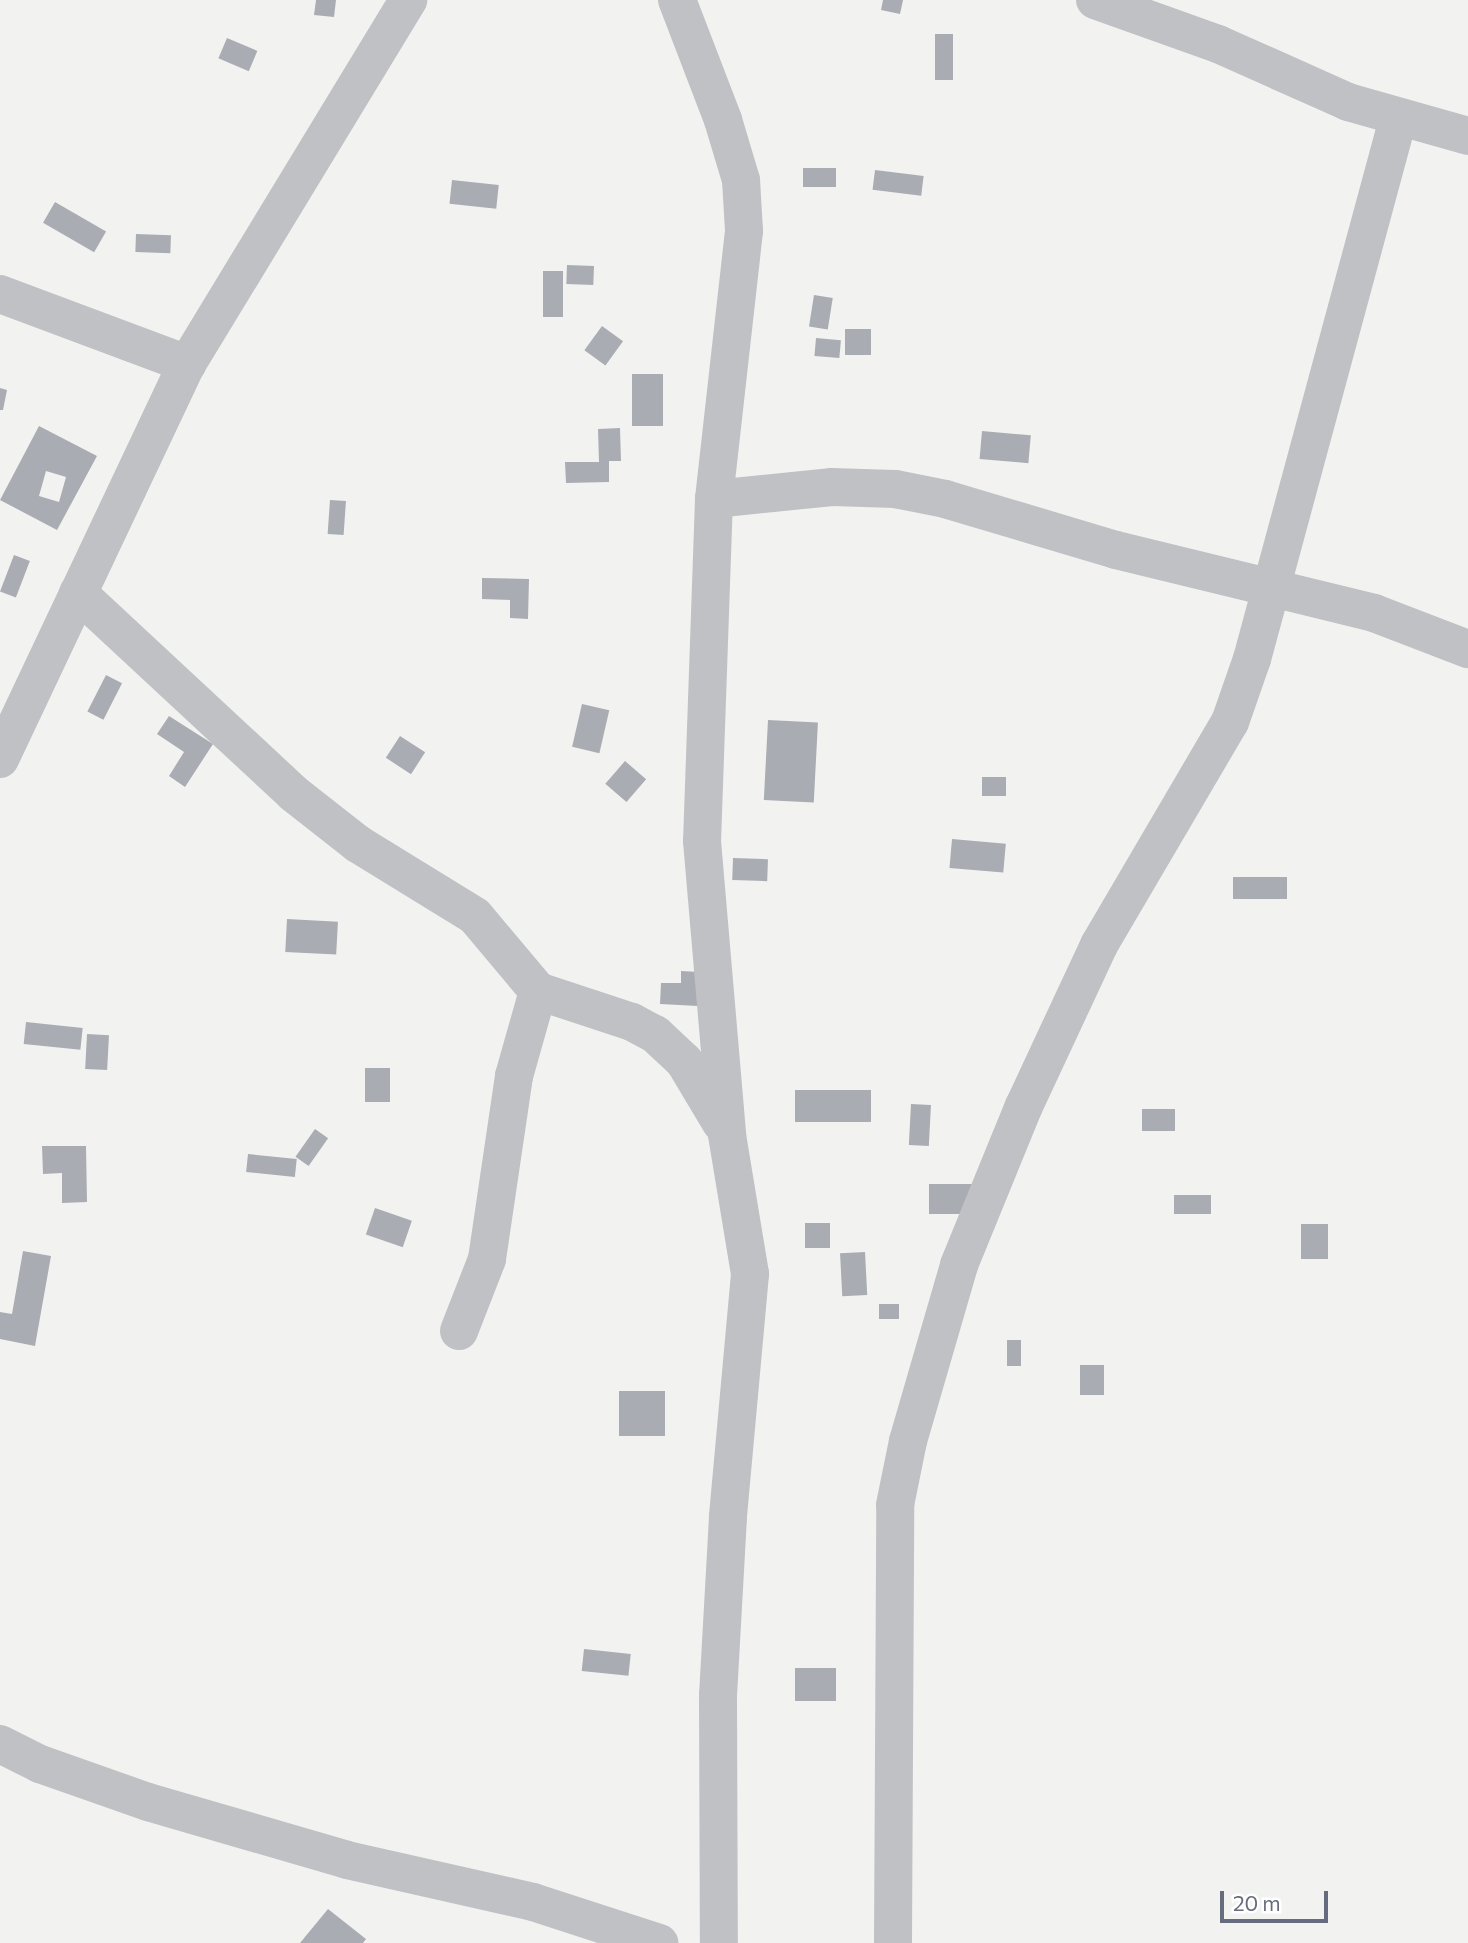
<!DOCTYPE html>
<style>
body{margin:0}
#map{position:relative;width:1468px;height:1943px;overflow:hidden;background:#f2f3f0;font-family:Commissioner,sans-serif}
div>[style]{position:absolute}
.building>*{inset:0;background:#a9acb3;transform-origin:0 0}
.minor>*{height:38px;margin:-19px;padding:0 19px;transform-origin:19px;border-radius:19px;background:#c0c1c5}
span{translate:-50% -50%;white-space:nowrap;text-align:center;line-height:1.15;-webkit-text-stroke:7px #fff;paint-order:stroke}
.scale{position:absolute;left:1220px;top:1891px;width:108px;height:32px;box-sizing:border-box;border:4px solid #666c7d;border-top:0;padding-left:9px;font-size:21px;line-height:24px;white-space:nowrap;color:#666c7d;-webkit-text-stroke:5px #fff;paint-order:stroke}
</style>
<div id="map">
<div class="building">
<div style="clip-path:polygon(316px 0,336px 0,334px 17px,314px 15px)"></div>
<div style="clip-path:polygon(883px 0,903px 0,900px 14px,881px 10px)"></div>
<div style="left:935px;top:34px;width:18px;height:46px"></div>
<div style="left:227px;top:38px;width:33px;height:22px;rotate:23deg"></div>
<div style="left:803px;top:168px;width:33px;height:19px"></div>
<div style="left:875px;top:170px;width:49px;height:20px;rotate:7deg"></div>
<div style="left:452px;top:180px;width:47px;height:24px;rotate:6deg"></div>
<div style="left:55px;top:202px;width:59px;height:24px;rotate:30deg"></div>
<div style="left:136px;top:234px;width:35px;height:18px;rotate:2deg"></div>
<div style="left:567px;top:265px;width:27px;height:19px;rotate:2deg"></div>
<div style="left:543px;top:271px;width:20px;height:46px"></div>
<div style="left:814px;top:295px;width:19px;height:32px;rotate:9deg"></div>
<div style="left:602px;top:326px;width:26px;height:30px;rotate:36deg"></div>
<div style="left:845px;top:329px;width:26px;height:26px"></div>
<div style="left:816px;top:338px;width:25px;height:18px;rotate:5deg"></div>
<div style="left:632px;top:374px;width:31px;height:52px"></div>
<div style="clip-path:polygon(0 388px,7px 390px,3px 410px,0 410px)"></div>
<div style="clip-path:polygon(evenodd,39px 426px,97px 456px,57px 530px,0 500px,39px 426px,46px 471px,66px 477px,59px 502px,39px 496px,46px 471px)"></div>
<div style="clip-path:polygon(620px 428px,621px 461px,609px 461px,609px 482px,566px 483px,565px 462px,599px 462px,598px 429px)"></div>
<div style="left:982px;top:431px;width:49px;height:28px;rotate:5deg"></div>
<div style="left:330px;top:500px;width:16px;height:34px;rotate:4deg"></div>
<div style="left:14px;top:555px;width:17px;height:39px;rotate:21deg"></div>
<div style="clip-path:polygon(482px 578px,529px 579px,528px 619px,510px 618px,510px 600px,482px 599px)"></div>
<div style="left:106px;top:675px;width:18px;height:41px;rotate:27deg"></div>
<div style="left:582px;top:704px;width:28px;height:44px;rotate:13deg"></div>
<div style="clip-path:polygon(169px 716px,213px 744px,185px 787px,169px 776px,184px 752px,157px 734px)"></div>
<div style="left:768px;top:720px;width:50px;height:80px;rotate:3deg"></div>
<div style="left:400px;top:736px;width:30px;height:26px;rotate:33deg"></div>
<div style="left:625px;top:761px;width:28px;height:30px;rotate:41deg"></div>
<div style="left:982px;top:777px;width:24px;height:19px"></div>
<div style="left:952px;top:839px;width:54px;height:29px;rotate:5deg"></div>
<div style="left:733px;top:858px;width:35px;height:22px;rotate:2deg"></div>
<div style="left:1287px;top:877px;width:22px;height:54px;rotate:90deg"></div>
<div style="left:287px;top:919px;width:51px;height:33px;rotate:3deg"></div>
<div style="clip-path:polygon(681px 971px,700px 972px,698px 1006px,660px 1004px,661px 983px,681px 983px)"></div>
<div style="left:26px;top:1022px;width:57px;height:22px;rotate:6deg"></div>
<div style="left:87px;top:1034px;width:22px;height:35px;rotate:3deg"></div>
<div style="left:365px;top:1068px;width:25px;height:34px"></div>
<div style="left:871px;top:1090px;width:32px;height:76px;rotate:90deg"></div>
<div style="left:911px;top:1104px;width:20px;height:41px;rotate:3deg"></div>
<div style="left:1175px;top:1109px;width:22px;height:33px;rotate:90deg"></div>
<div style="left:315px;top:1129px;width:16px;height:34px;rotate:35deg"></div>
<div style="clip-path:polygon(42px 1146px,86px 1146px,87px 1202px,62px 1203px,62px 1173px,43px 1174px)"></div>
<div style="left:248px;top:1154px;width:49px;height:18px;rotate:6deg"></div>
<div style="left:929px;top:1184px;width:44px;height:30px"></div>
<div style="left:1174px;top:1195px;width:37px;height:19px"></div>
<div style="left:375px;top:1208px;width:39px;height:28px;rotate:19deg"></div>
<div style="left:805px;top:1223px;width:25px;height:25px"></div>
<div style="left:1301px;top:1224px;width:27px;height:35px"></div>
<div style="clip-path:polygon(23px 1251px,51px 1256px,35px 1346px,0 1339px,0 1312px,12px 1314px)"></div>
<div style="left:865px;top:1252px;width:43px;height:25px;rotate:87deg"></div>
<div style="left:879px;top:1304px;width:20px;height:15px"></div>
<div style="left:1007px;top:1340px;width:14px;height:26px"></div>
<div style="left:1080px;top:1365px;width:24px;height:30px"></div>
<div style="left:619px;top:1391px;width:46px;height:45px"></div>
<div style="left:584px;top:1649px;width:47px;height:22px;rotate:6deg"></div>
<div style="left:795px;top:1668px;width:41px;height:33px"></div>
<div style="clip-path:polygon(328px 1909px,366px 1939px,363px 1943px,300px 1943px)"></div>
</div>
<div class="minor">
<div style="left:677px;top:0;width:129px;rotate:69deg"></div>
<div style="left:723px;top:120px;width:63px;rotate:73.3deg"></div>
<div style="left:741px;top:180px;width:51px;rotate:86.6deg"></div>
<div style="left:744px;top:231px;width:270px;rotate:96.4deg"></div>
<div style="left:714px;top:499px;width:342px;rotate:92deg"></div>
<div style="left:702px;top:841px;width:295px;rotate:85.1deg"></div>
<div style="left:727px;top:1135px;width:141px;rotate:80.6deg"></div>
<div style="left:750px;top:1274px;width:244px;rotate:95.2deg"></div>
<div style="left:728px;top:1517px;width:178px;rotate:93.2deg"></div>
<div style="left:718px;top:1695px;width:248px;rotate:89.8deg"></div>
<div style="left:1095px;top:0;width:131px;rotate:19.7deg"></div>
<div style="left:1218px;top:44px;width:142px;rotate:24deg"></div>
<div style="left:1348px;top:102px;width:125px;rotate:15.8deg"></div>
<div style="left:0;top:294px;width:200px;rotate:20.5deg"></div>
<div style="left:714px;top:499px;width:119px;rotate:-5.8deg"></div>
<div style="left:832px;top:487px;width:63px;rotate:1.8deg"></div>
<div style="left:895px;top:489px;width:51px;rotate:11.3deg"></div>
<div style="left:945px;top:499px;width:178px;rotate:16.6deg"></div>
<div style="left:1116px;top:550px;width:266px;rotate:13.7deg"></div>
<div style="left:1374px;top:613px;width:101px;rotate:21deg"></div>
<div style="left:78px;top:593px;width:294px;rotate:42.9deg"></div>
<div style="left:293px;top:793px;width:83px;rotate:38.1deg"></div>
<div style="left:358px;top:844px;width:137px;rotate:31.6deg"></div>
<div style="left:475px;top:916px;width:98px;rotate:50deg"></div>
<div style="left:538px;top:991px;width:99px;rotate:18.3deg"></div>
<div style="left:632px;top:1022px;width:26px;rotate:28deg"></div>
<div style="left:655px;top:1034px;width:40px;rotate:43deg"></div>
<div style="left:684px;top:1061px;width:72px;rotate:59.2deg"></div>
<div style="left:0;top:759px;width:437px;rotate:-64.7deg"></div>
<div style="left:187px;top:364px;width:426px;rotate:-58.7deg"></div>
<div style="left:459px;top:1331px;width:77px;rotate:-68.7deg"></div>
<div style="left:487px;top:1259px;width:185px;rotate:-81.6deg"></div>
<div style="left:514px;top:1076px;width:88px;rotate:-74.2deg"></div>
<div style="left:0;top:1744px;width:45px;rotate:26.6deg"></div>
<div style="left:40px;top:1764px;width:114px;rotate:19.4deg"></div>
<div style="left:148px;top:1802px;width:207px;rotate:16.2deg"></div>
<div style="left:347px;top:1860px;width:191px;rotate:12.7deg"></div>
<div style="left:533px;top:1902px;width:133px;rotate:18deg"></div>
<div style="left:893px;top:1943px;width:438px;rotate:-89.7deg"></div>
<div style="left:895px;top:1505px;width:65px;rotate:-78.5deg"></div>
<div style="left:908px;top:1441px;width:183px;rotate:-73.8deg"></div>
<div style="left:959px;top:1265px;width:172px;rotate:-67.8deg"></div>
<div style="left:1024px;top:1106px;width:178px;rotate:-65deg"></div>
<div style="left:1099px;top:945px;width:259px;rotate:-59.6deg"></div>
<div style="left:1230px;top:722px;width:67px;rotate:-70.8deg"></div>
<div style="left:1252px;top:659px;width:559px;rotate:-74.87deg"></div>
</div>
<div class="scale">20 m</div>
</div>
